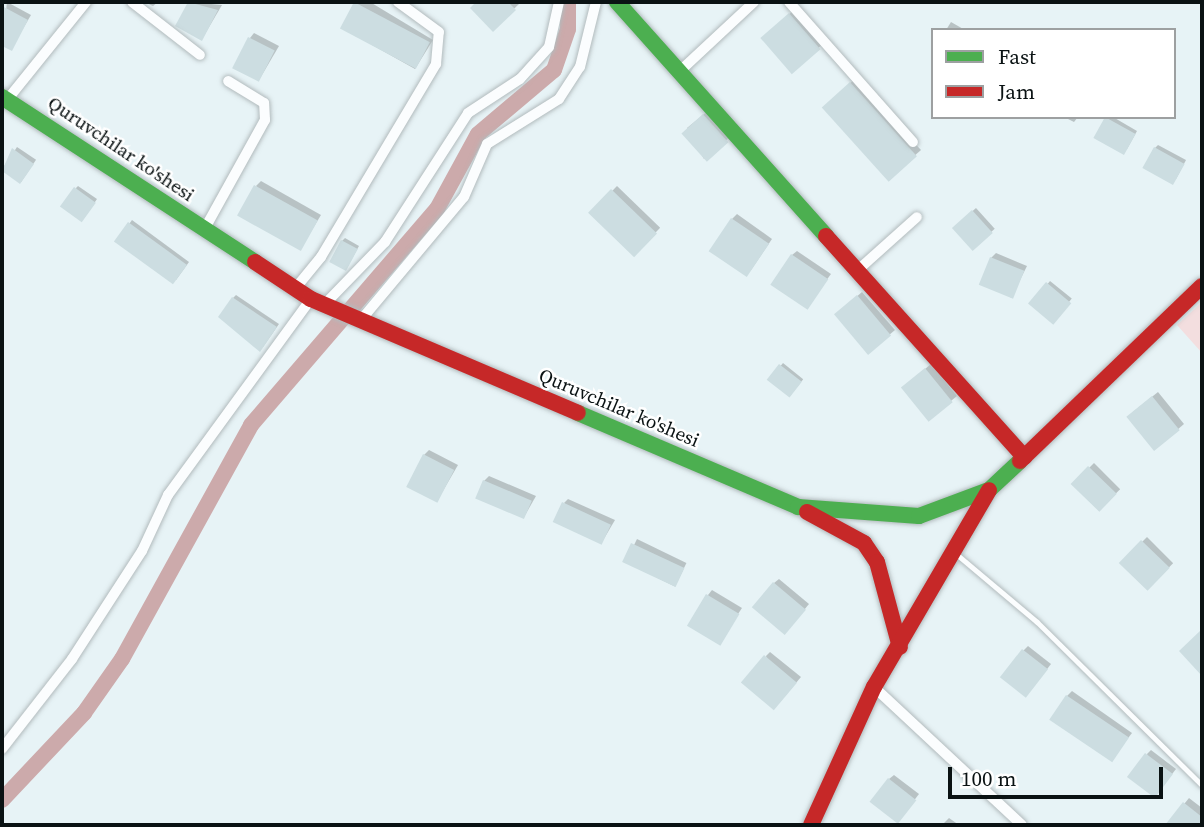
<!DOCTYPE html>
<style>
body{margin:0}
#map{position:relative;width:1204px;height:827px;overflow:hidden;background:#e7f3f6;font-family:"Source Serif 4",serif}
div>[style]{position:absolute}
.green>*{inset:0;background:#f3dedf}
.shadow>*{inset:0;background:#0003;transform-origin:0 0}
.canal>*{height:16px;margin:-8px;padding:0 8px;transform-origin:8px;border-radius:8px;background:#ccaaab}
.building>*{inset:0;background:#ccdde1;transform-origin:0 0}
.roads{filter:drop-shadow(0 0 2px #b2bbbd) drop-shadow(0 0 2px #b2bbbd)}
.lane>*{height:5px;margin:-2.5px;padding:0 2.5px;transform-origin:2.5px;border-radius:2.5px;background:#fbfdfe}
.street>*{height:10px;margin:-5px;padding:0 5px;transform-origin:5px;border-radius:5px;background:#fbfdfe}
.fast>*{height:16px;margin:-8px;padding:0 8px;transform-origin:8px;border-radius:8px;background:#4caf50}
.jam>*{height:16px;margin:-8px;padding:0 8px;transform-origin:8px;border-radius:8px;background:#c62828}
span{translate:-50% -50%;white-space:nowrap;text-align:center;line-height:1.15;-webkit-text-stroke:5px #fff;paint-order:stroke}
.street-label{font-size:19px;color:#0a1213}
.frame{position:absolute;inset:0;border:4px solid #0a1213;pointer-events:none}
.legend{position:absolute;left:931px;top:28px;width:245px;height:91px;box-sizing:border-box;background:#fff;border:2px solid #9da0a1;margin:0;padding:9px 12px;list-style:none;font-size:21px;color:#0a1213}
.legend li{display:flex;align-items:center;gap:14px;height:35px}
.legend b{width:35px;border:2px solid #9da0a1}
.scale{position:absolute;left:948px;top:767px;width:215px;height:32px;box-sizing:border-box;border:4px solid #0a1213;border-top:0;padding-left:9px;font-size:21px;line-height:24px;white-space:nowrap;color:#0a1213;-webkit-text-stroke:5px #fff;paint-order:stroke}
</style>
<div id="map">
<div class="green">
<div style="clip-path:polygon(1202px 302px,1202px 353px,1177px 325px)"></div>
</div>
<div class="shadow">
<div style="clip-path:polygon(7px 2px,31px 15px,11px 49px,2px 44px)"></div>
<div style="clip-path:polygon(144px 2px,158px 2px,153px 6px)"></div>
<div style="clip-path:polygon(190px 2px,222px 5px,202px 39px,178px 25px)"></div>
<div style="clip-path:polygon(356px 2px,370px 2px,433px 40px,415px 69px,342px 28px)"></div>
<div style="clip-path:polygon(478px 2px,517px 2px,519px 4px,493px 29px,473px 8px)"></div>
<div style="clip-path:polygon(794px 10px,824px 43px,792px 71px,768px 33px)"></div>
<div style="clip-path:polygon(951px 22px,965px 30px,946px 30px)"></div>
<div style="clip-path:polygon(254px 33px,279px 46px,259px 80px,250px 38px)"></div>
<div style="clip-path:polygon(855px 79px,921px 150px,888px 179px,828px 103px)"></div>
<div style="clip-path:polygon(709px 110px,731px 136px,704px 159px,687px 128px)"></div>
<div style="clip-path:polygon(1064px 117px,1078px 117px,1074px 122px)"></div>
<div style="clip-path:polygon(1113px 117px,1137px 131px,1127px 149px,1106px 118px)"></div>
<div style="clip-path:polygon(1158px 145px,1186px 160px,1176px 179px,1155px 148px)"></div>
<div style="left:17px;top:147px;width:23px;height:27px;rotate:34deg"></div>
<div style="clip-path:polygon(261px 181px,321px 215px,301px 248px,256px 186px)"></div>
<div style="clip-path:polygon(78px 186px,97px 199px,84px 218px,76px 188px)"></div>
<div style="left:617px;top:186px;width:60px;height:37px;rotate:44deg"></div>
<div style="left:976px;top:208px;width:28px;height:30px;rotate:48deg"></div>
<div style="clip-path:polygon(737px 214px,772px 239px,751px 270px,732px 219px)"></div>
<div style="clip-path:polygon(132px 220px,189px 262px,176px 280px,116px 242px)"></div>
<div style="clip-path:polygon(345px 238px,359px 246px,348px 266px,342px 241px)"></div>
<div style="clip-path:polygon(797px 251px,831px 274px,806px 308px,792px 255px)"></div>
<div style="clip-path:polygon(996px 253px,1027px 266px,1011px 298px,991px 258px)"></div>
<div style="left:1050px;top:281px;width:28px;height:29px;rotate:39deg"></div>
<div style="clip-path:polygon(862px 292px,895px 330px,868px 353px,841px 310px)"></div>
<div style="clip-path:polygon(236px 295px,279px 324px,263px 347px,233px 298px)"></div>
<div style="left:783px;top:363px;width:26px;height:22px;rotate:39deg"></div>
<div style="clip-path:polygon(931px 364px,957px 396px,929px 419px,908px 383px)"></div>
<div style="clip-path:polygon(1158px 392px,1184px 424px,1155px 449px,1133px 412px)"></div>
<div style="clip-path:polygon(429px 450px,458px 465px,437px 501px,424px 455px)"></div>
<div style="left:1094px;top:463px;width:37px;height:30px;rotate:45deg"></div>
<div style="clip-path:polygon(489px 476px,536px 496px,524px 517px,484px 481px)"></div>
<div style="clip-path:polygon(568px 499px,615px 520px,602px 542px,564px 503px)"></div>
<div style="left:1147px;top:537px;width:37px;height:37px;rotate:45deg"></div>
<div style="left:637px;top:539px;width:55px;height:26px;rotate:26deg"></div>
<div style="clip-path:polygon(779px 579px,809px 604px,789px 628px,774px 583px)"></div>
<div style="clip-path:polygon(712px 590px,742px 608px,719px 643px,708px 595px)"></div>
<div style="clip-path:polygon(1028px 646px,1051px 664px,1031px 690px,1023px 651px)"></div>
<div style="clip-path:polygon(770px 652px,801px 677px,779px 703px,766px 656px)"></div>
<div style="clip-path:polygon(1072px 691px,1132px 733px,1115px 755px,1067px 696px)"></div>
<div style="clip-path:polygon(1151px 750px,1176px 769px,1159px 791px,1147px 754px)"></div>
<div style="clip-path:polygon(894px 775px,919px 794px,902px 816px,889px 779px)"></div>
<div style="clip-path:polygon(1189px 798px,1202px 808px,1202px 825px,1167px 825px)"></div>
<div style="clip-path:polygon(949px 818px,959px 825px,942px 825px)"></div>
</div>
<div class="canal">
<div style="left:2px;top:800px;width:120px;rotate:-46.7deg"></div>
<div style="left:84px;top:713px;width:66px;rotate:-54.9deg"></div>
<div style="left:122px;top:659px;width:267px;rotate:-61.1deg"></div>
<div style="left:251px;top:425px;width:285px;rotate:-49.3deg"></div>
<div style="left:437px;top:209px;width:85px;rotate:-61.3deg"></div>
<div style="left:478px;top:134px;width:99px;rotate:-40.1deg"></div>
<div style="left:554px;top:70px;width:43px;rotate:-71.1deg"></div>
<div style="left:568px;top:29px;width:27px;rotate:-90deg"></div>
</div>
<div class="building">
<div style="clip-path:polygon(188px 2px,218px 10px,202px 41px,175px 26px)"></div>
<div style="left:354px;top:2px;width:86px;height:30px;rotate:28deg"></div>
<div style="clip-path:polygon(476px 2px,508px 2px,516px 10px,493px 32px,470px 8px)"></div>
<div style="clip-path:polygon(2px 6px,28px 20px,12px 51px,2px 46px)"></div>
<div style="left:789px;top:13px;width:48px;height:38px;rotate:49deg"></div>
<div style="left:248px;top:37px;width:30px;height:35px;rotate:27deg"></div>
<div style="left:850px;top:82px;width:100px;height:38px;rotate:48deg"></div>
<div style="left:703px;top:114px;width:38px;height:29px;rotate:48deg"></div>
<div style="left:1105px;top:117px;width:35px;height:24px;rotate:29deg"></div>
<div style="left:1154px;top:147px;width:35px;height:24px;rotate:29deg"></div>
<div style="clip-path:polygon(12px 148px,34px 164px,20px 184px,2px 171px)"></div>
<div style="left:254px;top:185px;width:73px;height:35px;rotate:29deg"></div>
<div style="left:74px;top:187px;width:27px;height:24px;rotate:36deg"></div>
<div style="left:611px;top:189px;width:64px;height:33px;rotate:44deg"></div>
<div style="left:972px;top:210px;width:31px;height:27px;rotate:48deg"></div>
<div style="left:731px;top:218px;width:46px;height:40px;rotate:34deg"></div>
<div style="left:128px;top:222px;width:73px;height:24px;rotate:36deg"></div>
<div style="left:341px;top:240px;width:19px;height:25px;rotate:28deg"></div>
<div style="left:791px;top:254px;width:45px;height:37px;rotate:34deg"></div>
<div style="left:990px;top:257px;width:37px;height:30px;rotate:22deg"></div>
<div style="left:1046px;top:282px;width:33px;height:28px;rotate:40deg"></div>
<div style="left:857px;top:295px;width:53px;height:30px;rotate:50deg"></div>
<div style="clip-path:polygon(232px 297px,277px 327px,260px 352px,218px 317px)"></div>
<div style="left:779px;top:364px;width:29px;height:20px;rotate:38deg"></div>
<div style="left:925px;top:368px;width:44px;height:31px;rotate:51deg"></div>
<div style="left:1152px;top:396px;width:44px;height:33px;rotate:51deg"></div>
<div style="left:423px;top:454px;width:35px;height:37px;rotate:27deg"></div>
<div style="left:1088px;top:466px;width:40px;height:25px;rotate:44deg"></div>
<div style="left:483px;top:480px;width:53px;height:20px;rotate:23deg"></div>
<div style="left:562px;top:502px;width:54px;height:22px;rotate:25deg"></div>
<div style="left:1141px;top:540px;width:40px;height:32px;rotate:44deg"></div>
<div style="left:631px;top:543px;width:59px;height:21px;rotate:25deg"></div>
<div style="left:773px;top:582px;width:43px;height:33px;rotate:40deg"></div>
<div style="left:706px;top:594px;width:39px;height:37px;rotate:31deg"></div>
<div style="clip-path:polygon(1202px 629px,1202px 676px,1179px 651px)"></div>
<div style="left:1022px;top:649px;width:33px;height:36px;rotate:38deg"></div>
<div style="left:764px;top:655px;width:43px;height:36px;rotate:40deg"></div>
<div style="left:1066px;top:695px;width:76px;height:30px;rotate:34deg"></div>
<div style="left:1145px;top:753px;width:35px;height:30px;rotate:37deg"></div>
<div style="left:888px;top:778px;width:36px;height:30px;rotate:38deg"></div>
<div style="clip-path:polygon(1183px 802px,1202px 817px,1202px 825px,1165px 825px)"></div>
</div>
<div class="roads">
<div class="lane">
<div style="left:955px;top:553px;width:107px;rotate:40.1deg"></div>
<div style="left:1037px;top:622px;width:232px;rotate:44.7deg"></div>
</div>
<div class="street">
<div style="left:132px;top:2px;width:86px;rotate:37.9deg"></div>
<div style="left:789px;top:2px;width:187px;rotate:48.5deg"></div>
<div style="left:680px;top:71px;width:101px;rotate:-43deg"></div>
<div style="left:7px;top:100px;width:126px;rotate:-51.1deg"></div>
<div style="left:204px;top:230px;width:126px;rotate:-61deg"></div>
<div style="left:265px;top:120px;width:17px;rotate:-93deg"></div>
<div style="left:264px;top:103px;width:42px;rotate:-148.6deg"></div>
<div style="left:858px;top:270px;width:79px;rotate:-41.9deg"></div>
<div style="left:294px;top:290px;width:43px;rotate:-50.7deg"></div>
<div style="left:321px;top:257px;width:225px;rotate:-59.2deg"></div>
<div style="left:436px;top:64px;width:32px;rotate:-85deg"></div>
<div style="left:439px;top:32px;width:51px;rotate:-143.8deg"></div>
<div style="left:324px;top:305px;width:88px;rotate:-45.9deg"></div>
<div style="left:385px;top:242px;width:153px;rotate:-57.2deg"></div>
<div style="left:468px;top:113px;width:62px;rotate:-33.2deg"></div>
<div style="left:520px;top:79px;width:43px;rotate:-47.8deg"></div>
<div style="left:549px;top:47px;width:46px;rotate:-77.5deg"></div>
<div style="left:361px;top:320px;width:160px;rotate:-50.1deg"></div>
<div style="left:464px;top:197px;width:58px;rotate:-66.5deg"></div>
<div style="left:487px;top:144px;width:85px;rotate:-32deg"></div>
<div style="left:559px;top:99px;width:38px;rotate:-57deg"></div>
<div style="left:580px;top:67px;width:67px;rotate:-76.2deg"></div>
<div style="left:874px;top:687px;width:202px;rotate:43deg"></div>
<div style="left:2px;top:749px;width:114px;rotate:-52.1deg"></div>
<div style="left:72px;top:659px;width:129px;rotate:-57.1deg"></div>
<div style="left:142px;top:551px;width:62px;rotate:-65.1deg"></div>
<div style="left:168px;top:495px;width:243px;rotate:-53.9deg"></div>
</div>
<div class="fast">
<div style="left:617px;top:2px;width:314px;rotate:48.2deg"></div>
<div style="left:2px;top:97px;width:302px;rotate:33.1deg"></div>
<div style="left:578px;top:413px;width:239px;rotate:23.1deg"></div>
<div style="left:798px;top:507px;width:121px;rotate:4.3deg"></div>
<div style="left:919px;top:516px;width:75px;rotate:-20.4deg"></div>
<div style="left:989px;top:490px;width:42px;rotate:-43.1deg"></div>
</div>
<div class="jam">
<div style="left:826px;top:236px;width:297px;rotate:48.1deg"></div>
<div style="left:255px;top:262px;width:67px;rotate:33.5deg"></div>
<div style="left:311px;top:299px;width:290px;rotate:23.1deg"></div>
<div style="left:1020px;top:461px;width:252px;rotate:-43.9deg"></div>
<div style="left:807px;top:512px;width:65px;rotate:28.5deg"></div>
<div style="left:864px;top:543px;width:23px;rotate:56deg"></div>
<div style="left:877px;top:562px;width:88px;rotate:74.9deg"></div>
<div style="left:811px;top:825px;width:152px;rotate:-65.5deg"></div>
<div style="left:874px;top:687px;width:228px;rotate:-59.7deg"></div>
</div>
</div>
<div class="street-label">
<span style="left:121px;top:149px;rotate:34deg">Quruvchilar ko'shesi</span>
<span style="left:619px;top:408px;rotate:23deg">Quruvchilar ko'shesi</span>
</div>
<div class="frame"></div>
<ul class="legend">
<li><b style="height:9px;background:#4caf50"></b>Fast</li>
<li><b style="height:9px;background:#c62828"></b>Jam</li>
</ul>
<div class="scale">100 m</div>
</div>
